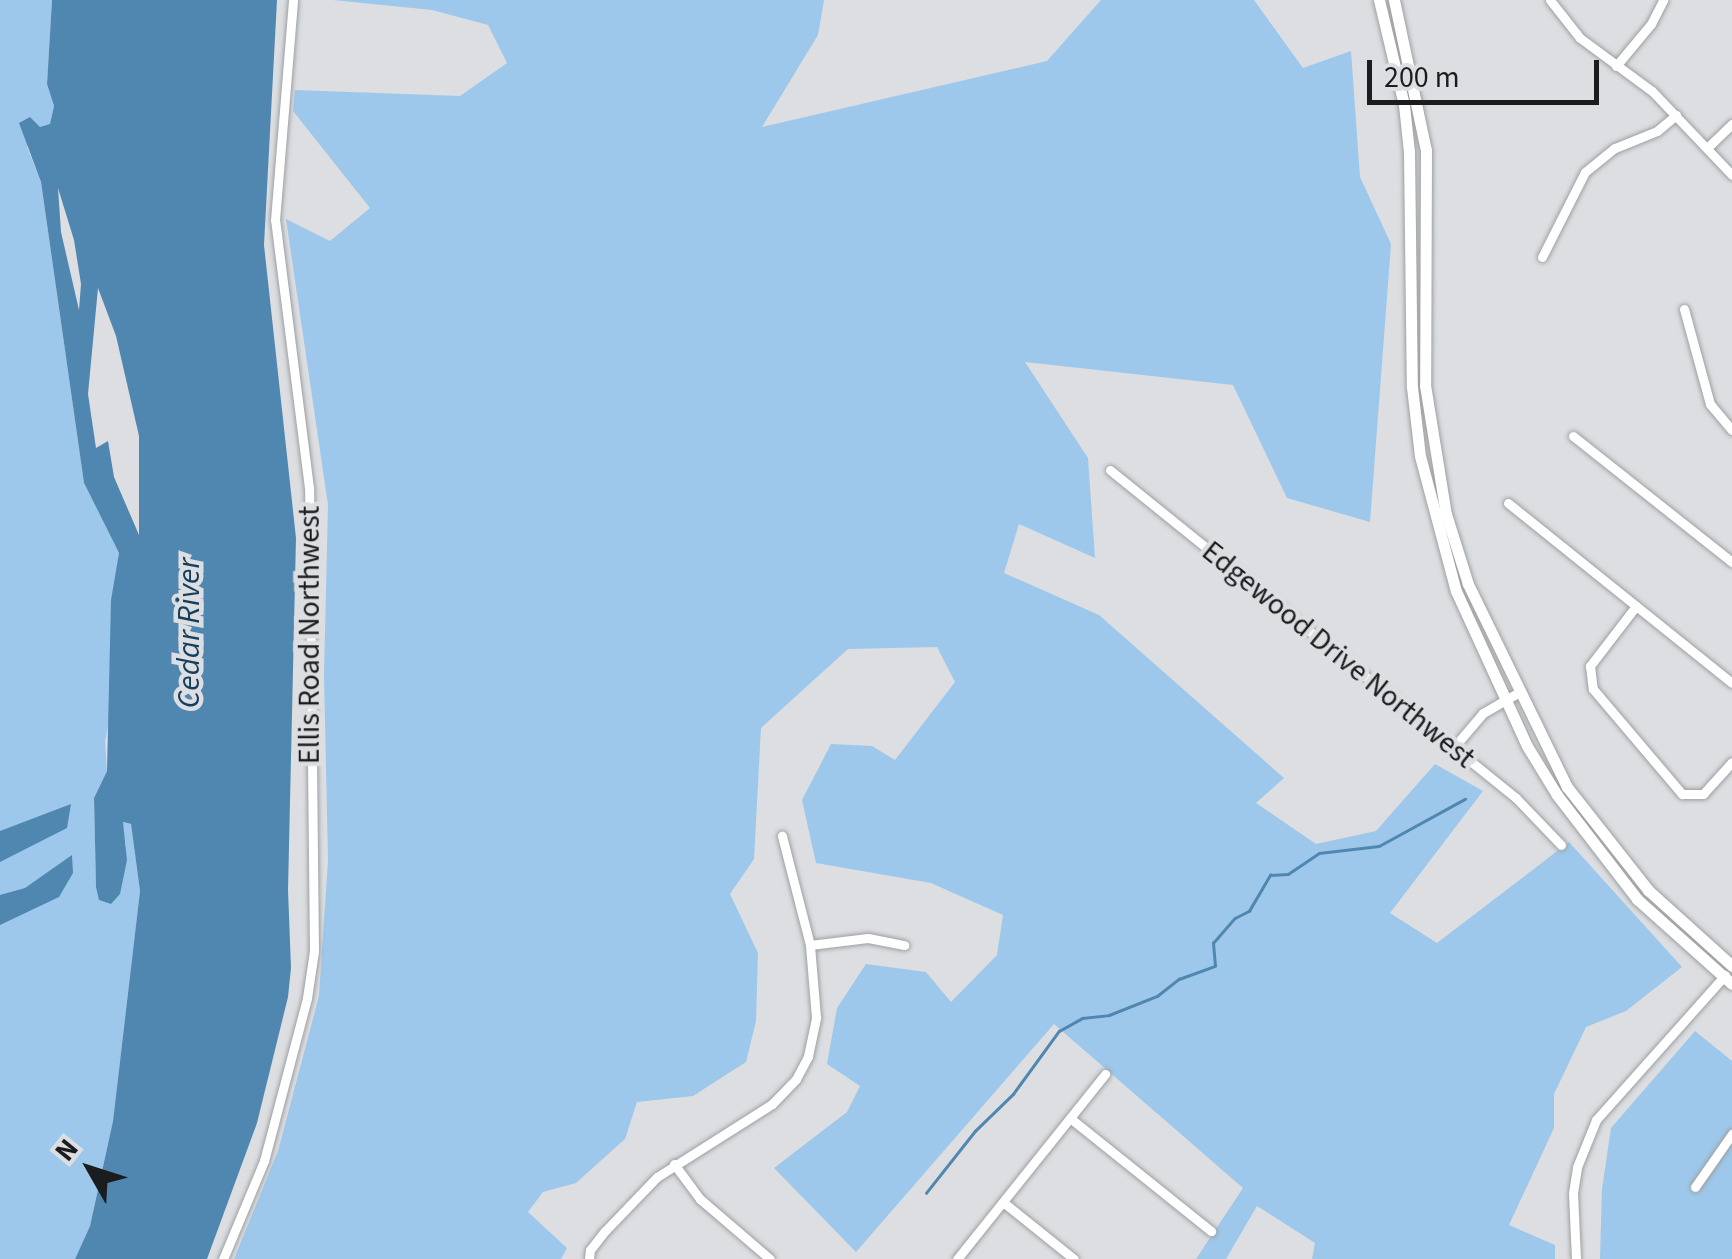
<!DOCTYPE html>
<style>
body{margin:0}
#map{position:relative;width:1732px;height:1259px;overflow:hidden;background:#dcdee1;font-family:"Source Sans 3",sans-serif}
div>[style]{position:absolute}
.green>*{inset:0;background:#9dc8eb}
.water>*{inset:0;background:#5087b1}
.stream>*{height:2.5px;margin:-1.25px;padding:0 1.25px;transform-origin:1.25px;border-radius:1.25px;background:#5087b1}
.roads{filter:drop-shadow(0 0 2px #9da0a2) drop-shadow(0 0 2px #9da0a2)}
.minor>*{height:9px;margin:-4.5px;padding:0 4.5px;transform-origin:4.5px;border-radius:4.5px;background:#fff}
.major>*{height:11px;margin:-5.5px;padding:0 5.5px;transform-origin:5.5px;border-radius:5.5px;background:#fff}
span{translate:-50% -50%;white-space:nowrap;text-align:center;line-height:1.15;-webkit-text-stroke:9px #dcdee1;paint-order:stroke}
.street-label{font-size:30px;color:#1b1c1d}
.water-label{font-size:32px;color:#133f5d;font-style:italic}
.north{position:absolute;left:40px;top:1119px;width:100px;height:100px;-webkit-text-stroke:8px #dcdee1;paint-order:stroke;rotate:309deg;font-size:28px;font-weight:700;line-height:40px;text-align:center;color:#1b1c1d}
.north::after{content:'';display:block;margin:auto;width:35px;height:45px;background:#1b1c1d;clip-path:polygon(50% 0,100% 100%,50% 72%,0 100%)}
.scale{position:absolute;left:1367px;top:60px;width:232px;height:45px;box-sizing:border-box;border:5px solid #1b1c1d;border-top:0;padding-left:12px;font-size:30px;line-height:35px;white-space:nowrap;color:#1b1c1d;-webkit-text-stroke:8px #dcdee1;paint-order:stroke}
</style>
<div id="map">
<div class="green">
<div style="clip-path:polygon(0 0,52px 0,47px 84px,54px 106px,50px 125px,41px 127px,27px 147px,41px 182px,84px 483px,119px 553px,112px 708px,105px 741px,107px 771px,94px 798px,96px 887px,126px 846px,122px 822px,131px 824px,140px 891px,113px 1121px,90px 1226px,75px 1259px,0 1259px)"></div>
<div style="clip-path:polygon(333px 0,824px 0,818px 35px,762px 127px,1047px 61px,1101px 0,1254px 0,1303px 68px,1351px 51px,1360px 177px,1391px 244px,1370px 522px,1287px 498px,1233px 385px,1025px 362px,1088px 458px,1095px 558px,1019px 524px,1004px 573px,1099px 615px,1284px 778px,1256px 803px,1316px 844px,1376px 831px,1435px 764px,1483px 791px,1390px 913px,1437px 943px,1569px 842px,1682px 967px,1626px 1011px,1586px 1027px,1554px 1094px,1554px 1128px,1509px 1225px,1555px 1245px,1555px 1259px,1312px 1259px,1315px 1243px,1257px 1206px,1226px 1259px,1196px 1259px,1243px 1188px,1054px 1024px,856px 1252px,774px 1168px,847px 1112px,860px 1086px,827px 1064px,837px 1008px,866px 964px,926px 972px,951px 1002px,997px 955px,1003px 915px,931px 883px,816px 863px,802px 800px,831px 744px,872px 746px,895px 760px,955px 682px,937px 647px,848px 649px,761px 728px,754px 859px,730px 894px,758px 953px,756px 1021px,746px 1062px,693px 1096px,637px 1102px,625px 1139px,576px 1183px,543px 1192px,528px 1212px,567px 1248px,561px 1259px,234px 1259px,278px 1151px,319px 996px,328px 860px,324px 675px,328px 505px,286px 219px,330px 241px,370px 208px,293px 111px,295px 90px,460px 96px,507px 63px,488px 25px,432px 10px)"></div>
<div style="clip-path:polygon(1695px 1031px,1732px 1061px,1732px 1259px,1600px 1259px,1602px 1189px,1611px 1128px)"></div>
</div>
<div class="water">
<div style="clip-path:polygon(evenodd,52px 0,277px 0,264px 245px,296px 538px,288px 890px,291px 968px,288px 997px,257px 1123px,207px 1259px,75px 1259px,90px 1226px,113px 1121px,140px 891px,131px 824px,123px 822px,127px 860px,120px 894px,111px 904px,99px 900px,96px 887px,94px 798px,107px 771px,111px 600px,119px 553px,84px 483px,41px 182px,19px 123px,30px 117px,40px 127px,50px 124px,54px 106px,47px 84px,52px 0,58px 188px,74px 240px,81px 284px,79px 310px,61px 232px,58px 188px,52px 0,98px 288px,116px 336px,139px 436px,139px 535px,114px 477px,108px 441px,96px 448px,88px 394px,98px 288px)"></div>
<div style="clip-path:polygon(71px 804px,67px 828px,0 862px,0 831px)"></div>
<div style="clip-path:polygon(72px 855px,73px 873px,59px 897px,0 925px,0 895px,25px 888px)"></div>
</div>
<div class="stream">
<div style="left:926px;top:1193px;width:79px;rotate:-51.7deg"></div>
<div style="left:975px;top:1131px;width:53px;rotate:-44.2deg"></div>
<div style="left:1013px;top:1094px;width:78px;rotate:-53.9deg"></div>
<div style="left:1059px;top:1031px;width:26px;rotate:-29deg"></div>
<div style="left:1082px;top:1018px;width:27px;rotate:-6deg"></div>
<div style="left:1109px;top:1015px;width:52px;rotate:-21.6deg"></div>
<div style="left:1157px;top:996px;width:28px;rotate:-38deg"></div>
<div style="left:1179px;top:979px;width:38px;rotate:-20deg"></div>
<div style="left:1215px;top:966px;width:23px;rotate:-95deg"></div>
<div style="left:1213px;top:943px;width:33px;rotate:-49deg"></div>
<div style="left:1235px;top:918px;width:16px;rotate:-27deg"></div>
<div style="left:1249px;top:911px;width:42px;rotate:-59.7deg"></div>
<div style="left:1270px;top:875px;width:18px;rotate:-3deg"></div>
<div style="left:1288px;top:874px;width:37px;rotate:-34deg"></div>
<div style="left:1319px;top:853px;width:60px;rotate:-6.7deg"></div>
<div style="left:1379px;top:846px;width:98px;rotate:-28.7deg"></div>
</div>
<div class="roads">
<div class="minor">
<div style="left:1550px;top:0;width:48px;rotate:51.7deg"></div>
<div style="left:1580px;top:38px;width:89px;rotate:36.4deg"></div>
<div style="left:1652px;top:91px;width:116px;rotate:46.4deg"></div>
<div style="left:1616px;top:66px;width:55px;rotate:-50.2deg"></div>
<div style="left:1651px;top:24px;width:27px;rotate:-63deg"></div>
<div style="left:1707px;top:148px;width:35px;rotate:-44deg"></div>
<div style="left:1542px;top:257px;width:95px;rotate:-63.2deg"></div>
<div style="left:1585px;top:172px;width:38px;rotate:-39deg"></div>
<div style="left:1615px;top:148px;width:45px;rotate:-22deg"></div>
<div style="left:1657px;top:131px;width:25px;rotate:-40deg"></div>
<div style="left:1684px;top:309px;width:98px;rotate:74.7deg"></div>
<div style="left:1710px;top:404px;width:34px;rotate:50deg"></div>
<div style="left:1573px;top:436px;width:203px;rotate:38.4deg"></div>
<div style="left:1110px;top:470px;width:522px;rotate:38.93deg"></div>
<div style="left:1516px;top:798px;width:65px;rotate:46.2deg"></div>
<div style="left:1508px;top:503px;width:287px;rotate:38.8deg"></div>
<div style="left:1636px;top:606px;width:76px;rotate:127.5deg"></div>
<div style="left:1590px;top:666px;width:23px;rotate:83deg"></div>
<div style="left:1593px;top:689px;width:138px;rotate:49.7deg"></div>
<div style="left:1682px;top:794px;width:21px"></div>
<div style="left:1703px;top:794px;width:43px;rotate:-47.8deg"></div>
<div style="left:1454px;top:747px;width:45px;rotate:-49.5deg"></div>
<div style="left:1483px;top:713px;width:39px;rotate:-30deg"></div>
<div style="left:810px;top:945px;width:58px;rotate:-6.9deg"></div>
<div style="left:868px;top:938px;width:37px;rotate:11deg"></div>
<div style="left:1070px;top:1118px;width:181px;rotate:38.7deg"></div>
<div style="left:674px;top:1164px;width:44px;rotate:53.4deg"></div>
<div style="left:700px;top:1199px;width:92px;rotate:40.6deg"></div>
<div style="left:1695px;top:1187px;width:65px;rotate:-55.1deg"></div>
<div style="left:1003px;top:1202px;width:91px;rotate:38.8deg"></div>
<div style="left:223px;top:1259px;width:106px;rotate:-67.3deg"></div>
<div style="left:264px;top:1161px;width:169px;rotate:-75.2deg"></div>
<div style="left:307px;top:998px;width:48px;rotate:-81.5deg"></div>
<div style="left:314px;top:951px;width:463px;rotate:-90.6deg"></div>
<div style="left:309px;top:488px;width:270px;rotate:-97.2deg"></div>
<div style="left:275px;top:220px;width:221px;rotate:-85.3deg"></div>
<div style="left:589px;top:1259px;width:9px;rotate:-84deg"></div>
<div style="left:590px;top:1250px;width:24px;rotate:-52deg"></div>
<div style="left:605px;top:1231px;width:75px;rotate:-46.1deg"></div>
<div style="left:657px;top:1177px;width:136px;rotate:-32.4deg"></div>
<div style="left:772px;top:1104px;width:35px;rotate:-46deg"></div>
<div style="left:796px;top:1079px;width:26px;rotate:-62deg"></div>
<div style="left:808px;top:1056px;width:40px;rotate:-78deg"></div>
<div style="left:816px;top:1017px;width:72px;rotate:-94.8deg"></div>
<div style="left:810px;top:945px;width:113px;rotate:-104.4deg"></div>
<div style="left:957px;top:1259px;width:237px;rotate:-51.3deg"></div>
<div style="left:1576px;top:1259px;width:66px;rotate:-92.6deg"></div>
<div style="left:1573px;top:1193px;width:26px;rotate:-81deg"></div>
<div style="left:1577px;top:1167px;width:51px;rotate:-68deg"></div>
<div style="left:1596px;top:1120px;width:194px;rotate:-48.3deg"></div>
</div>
<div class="major">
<div style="left:1379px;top:0;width:108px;rotate:76.6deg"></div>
<div style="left:1404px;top:105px;width:47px;rotate:83.9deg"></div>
<div style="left:1409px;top:152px;width:235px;rotate:89.3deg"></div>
<div style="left:1412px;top:387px;width:69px;rotate:83.4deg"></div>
<div style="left:1420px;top:456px;width:140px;rotate:75.1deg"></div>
<div style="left:1456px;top:591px;width:170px;rotate:65.4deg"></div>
<div style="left:1527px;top:746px;width:57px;rotate:58.5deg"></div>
<div style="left:1557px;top:795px;width:131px;rotate:52.4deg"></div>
<div style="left:1637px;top:899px;width:127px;rotate:41.8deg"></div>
<div style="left:1394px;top:0;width:153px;rotate:78deg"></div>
<div style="left:1426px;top:150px;width:235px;rotate:90.2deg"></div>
<div style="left:1425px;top:385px;width:131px;rotate:80.8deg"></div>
<div style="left:1446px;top:514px;width:73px;rotate:72.6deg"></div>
<div style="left:1468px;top:584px;width:226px;rotate:64deg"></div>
<div style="left:1567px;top:787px;width:131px;rotate:51.8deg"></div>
<div style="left:1648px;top:890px;width:113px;rotate:42.1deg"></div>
</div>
</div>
<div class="street-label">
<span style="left:310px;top:635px;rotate:-90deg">Ellis Road Northwest</span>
<span style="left:1338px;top:655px;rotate:39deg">Edgewood Drive Northwest</span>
</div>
<div class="water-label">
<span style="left:189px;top:633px;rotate:-90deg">Cedar River</span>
</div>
<div class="north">N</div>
<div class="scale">200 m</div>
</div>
